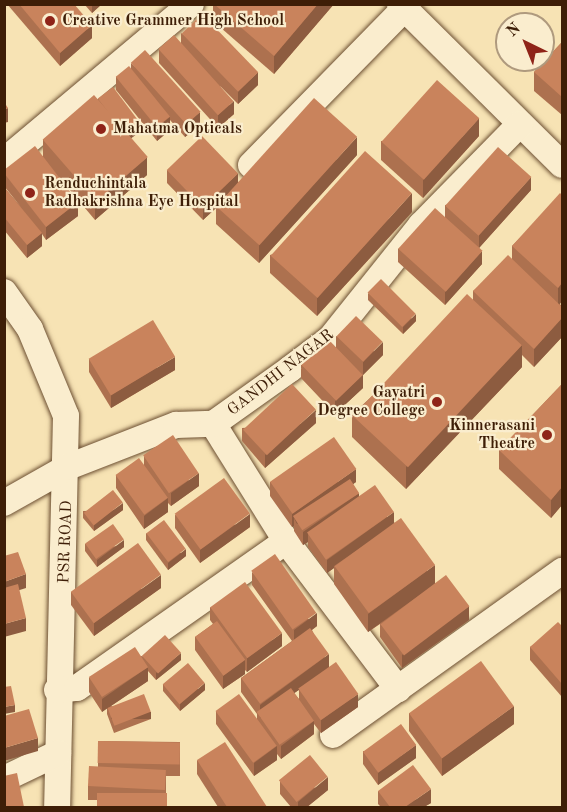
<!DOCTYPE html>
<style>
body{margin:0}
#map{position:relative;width:567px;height:812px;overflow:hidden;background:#f7e3b4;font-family:"Old Standard TT",serif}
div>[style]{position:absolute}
.roads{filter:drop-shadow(0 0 2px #6c4f32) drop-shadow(0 0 2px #6c4f32)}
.street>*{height:26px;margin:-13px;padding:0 13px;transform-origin:13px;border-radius:13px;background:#faedce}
.wall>*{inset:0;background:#ad714f}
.shaded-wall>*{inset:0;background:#8d5c40;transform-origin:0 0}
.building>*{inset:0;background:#c9835c;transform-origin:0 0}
.dots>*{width:16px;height:16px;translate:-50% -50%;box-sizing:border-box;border:3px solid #faedce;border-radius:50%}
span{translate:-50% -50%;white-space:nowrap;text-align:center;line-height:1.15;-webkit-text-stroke:4.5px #faedce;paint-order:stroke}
.poi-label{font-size:16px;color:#3e1e07;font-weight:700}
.left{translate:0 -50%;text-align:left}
.right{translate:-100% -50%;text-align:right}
.street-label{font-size:16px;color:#3e1e07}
.frame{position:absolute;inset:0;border:6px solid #3e1e07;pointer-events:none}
.north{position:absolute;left:495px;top:12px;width:60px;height:60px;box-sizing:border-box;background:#faedce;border:2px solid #af9a7e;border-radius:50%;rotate:317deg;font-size:16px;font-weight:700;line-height:24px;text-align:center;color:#3e1e07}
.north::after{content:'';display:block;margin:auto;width:21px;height:27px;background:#8f2418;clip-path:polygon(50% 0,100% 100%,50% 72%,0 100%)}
</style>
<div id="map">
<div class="roads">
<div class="street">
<div style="left:400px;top:4px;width:228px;rotate:44.8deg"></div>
<div style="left:4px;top:161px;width:244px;rotate:-40deg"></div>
<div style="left:251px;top:165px;width:219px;rotate:-45.6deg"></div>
<div style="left:4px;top:292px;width:45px;rotate:54.9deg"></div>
<div style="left:30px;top:329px;width:94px;rotate:67.5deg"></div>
<div style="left:66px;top:416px;width:392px;rotate:91.3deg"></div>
<div style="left:213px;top:424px;width:138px;rotate:58deg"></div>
<div style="left:286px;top:541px;width:186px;rotate:52.9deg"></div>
<div style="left:4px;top:503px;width:73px;rotate:-29.4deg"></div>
<div style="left:68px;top:467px;width:116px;rotate:-21.3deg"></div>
<div style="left:176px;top:425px;width:37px;rotate:-2deg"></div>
<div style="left:213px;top:424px;width:95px;rotate:-35.5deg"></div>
<div style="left:290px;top:369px;width:50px;rotate:-36.9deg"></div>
<div style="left:330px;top:339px;width:146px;rotate:-51.4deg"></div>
<div style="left:421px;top:225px;width:141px;rotate:-45.6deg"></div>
<div style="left:57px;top:690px;width:20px;rotate:-6deg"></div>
<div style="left:77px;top:688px;width:256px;rotate:-35.1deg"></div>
<div style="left:333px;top:735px;width:282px;rotate:-35.6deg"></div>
<div style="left:4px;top:779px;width:60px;rotate:-25.7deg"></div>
</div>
</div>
<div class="wall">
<div style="clip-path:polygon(7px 4px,74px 4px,92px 38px,60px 66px)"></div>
<div style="clip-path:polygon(84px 4px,102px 4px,92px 13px)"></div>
<div style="clip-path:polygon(213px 4px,334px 4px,274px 74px,213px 21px)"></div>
<div style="clip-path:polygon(181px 33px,258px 85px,238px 104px,220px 86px,234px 114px,218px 128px,159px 63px,159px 50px,181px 44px)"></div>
<div style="clip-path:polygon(562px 42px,562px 115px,534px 91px,534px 72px)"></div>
<div style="clip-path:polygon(131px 63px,200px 125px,185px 137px,170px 120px,170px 130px,157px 141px,116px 90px,116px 77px,131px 69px)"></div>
<div style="clip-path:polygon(98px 99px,141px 131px,131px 138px,147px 175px,95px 220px,59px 177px,78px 216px,46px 240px,42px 234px,42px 246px,27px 258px,4px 230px,4px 187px,21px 207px,4px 186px,4px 170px,43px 156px,43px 140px)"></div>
<div style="clip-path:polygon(479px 136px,423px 198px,381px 160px,381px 141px)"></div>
<div style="clip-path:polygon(357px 155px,259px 263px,216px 224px,216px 208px,203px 220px,167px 183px,167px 170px,238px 182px)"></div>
<div style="clip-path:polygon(531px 190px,479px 248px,482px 264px,445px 305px,398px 262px,398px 249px,445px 218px,445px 205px)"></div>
<div style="clip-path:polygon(562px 195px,562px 301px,560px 304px,562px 307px,562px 337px,534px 367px,522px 355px,522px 367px,406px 489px,352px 437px,352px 415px,473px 300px,473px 291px,512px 259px,512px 246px)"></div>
<div style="clip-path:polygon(412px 212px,317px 316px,270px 273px,270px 255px)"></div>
<div style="clip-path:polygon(368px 293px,416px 321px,403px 334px,368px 300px)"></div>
<div style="clip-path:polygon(336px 336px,383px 355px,363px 375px,363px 388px,335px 414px,301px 378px,301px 365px,336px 347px)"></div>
<div style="clip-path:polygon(89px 359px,175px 370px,111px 408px,89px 372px)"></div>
<div style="clip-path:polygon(562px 384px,562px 505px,551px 518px,499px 469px,499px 450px)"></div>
<div style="clip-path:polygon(316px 423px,265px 468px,242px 441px,242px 428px)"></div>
<div style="clip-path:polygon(144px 456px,199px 486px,171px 506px,168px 503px,168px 512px,144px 529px,116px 488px,116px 475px,144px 465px)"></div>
<div style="clip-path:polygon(270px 482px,356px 482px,353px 484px,359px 497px,394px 522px,435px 583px,469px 620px,402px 668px,380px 637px,380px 624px,368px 632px,334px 584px,334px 568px,327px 573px,308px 547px,308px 542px,303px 545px,294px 531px,294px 526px,292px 527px,270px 496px)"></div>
<div style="clip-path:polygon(123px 510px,94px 531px,83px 518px,83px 511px)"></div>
<div style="clip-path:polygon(175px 515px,250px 527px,200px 563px,175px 528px)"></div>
<div style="clip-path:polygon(146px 533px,186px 556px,168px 570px,146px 540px)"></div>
<div style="clip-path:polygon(85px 544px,124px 547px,97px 567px,85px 551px)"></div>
<div style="clip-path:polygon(evenodd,252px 572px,317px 626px,312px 630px,329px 667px,358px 707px,321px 733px,314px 724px,314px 734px,281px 759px,277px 754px,277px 760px,254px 776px,216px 724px,216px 711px,257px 719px,257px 714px,241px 692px,241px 678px,292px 641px,252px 585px,252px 572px,299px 690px,299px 699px,294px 693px,299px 690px)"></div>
<div style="clip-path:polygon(161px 588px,94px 636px,71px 605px,71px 592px)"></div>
<div style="clip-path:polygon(210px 607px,282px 646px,247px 672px,245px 670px,245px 674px,223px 689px,195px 650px,195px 637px,213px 624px,210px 620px)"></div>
<div style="clip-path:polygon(562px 626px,562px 697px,530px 660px,530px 647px)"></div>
<div style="clip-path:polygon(141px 656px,181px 660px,156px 680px,148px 671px,148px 681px,111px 706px,151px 719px,114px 733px,107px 714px,107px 708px,102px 712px,89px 692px,89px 678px)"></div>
<div style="clip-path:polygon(163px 684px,205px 690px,180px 711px,163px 691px)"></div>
<div style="clip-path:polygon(409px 713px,514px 724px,442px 776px,409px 731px)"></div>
<div style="clip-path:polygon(98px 741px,180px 742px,180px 776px,166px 776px,166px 793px,97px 800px,88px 800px,88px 786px,98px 767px)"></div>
<div style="clip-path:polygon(363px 751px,416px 758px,378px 785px,363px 764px)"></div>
<div style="clip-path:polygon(197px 760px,267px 807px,218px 807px,197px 774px)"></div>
<div style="clip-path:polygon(280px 781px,328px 790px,307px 807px,291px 807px,280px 794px)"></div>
<div style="clip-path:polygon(378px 791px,431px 803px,424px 807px,381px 807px,378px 804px)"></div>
</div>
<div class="shaded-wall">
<div style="clip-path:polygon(92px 4px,102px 4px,92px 13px)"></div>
<div style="clip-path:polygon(318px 4px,334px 4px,274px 74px,274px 56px)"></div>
<div style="clip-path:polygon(92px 25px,92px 38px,60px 66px,60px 53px)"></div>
<div style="clip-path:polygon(258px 72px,258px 85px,238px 104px,238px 91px)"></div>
<div style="clip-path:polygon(234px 101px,234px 114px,218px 128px,218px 115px)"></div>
<div style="clip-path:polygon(8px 108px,8px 122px,4px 123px,4px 110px)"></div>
<div style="clip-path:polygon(200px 112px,200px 125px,185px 137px,185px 124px)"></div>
<div style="clip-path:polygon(170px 117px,170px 130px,157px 141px,157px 127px)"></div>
<div style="clip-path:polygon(479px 118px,479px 136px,423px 198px,423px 180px)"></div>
<div style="clip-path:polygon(141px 124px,141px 131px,126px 142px,126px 135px)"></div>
<div style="clip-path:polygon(357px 137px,357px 155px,259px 263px,259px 244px)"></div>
<div style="clip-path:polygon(147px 157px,147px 175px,95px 220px,95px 202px)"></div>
<div style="clip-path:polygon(238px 173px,238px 187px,216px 206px,216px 208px,203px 220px,203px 207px)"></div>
<div style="clip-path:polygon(531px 177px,531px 190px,479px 248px,479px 235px)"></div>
<div style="clip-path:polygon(412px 193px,412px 212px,317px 316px,317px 298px)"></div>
<div style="clip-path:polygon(78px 202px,78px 216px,46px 240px,46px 227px)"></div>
<div style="clip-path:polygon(42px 233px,42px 246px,27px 258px,27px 245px)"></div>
<div style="clip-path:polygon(482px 251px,482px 264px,445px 305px,445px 292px)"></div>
<div style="clip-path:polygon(562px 283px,562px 301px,558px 306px,558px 288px)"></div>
<div style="clip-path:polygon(416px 314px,416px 321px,403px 334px,403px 327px)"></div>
<div style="clip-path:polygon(562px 318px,562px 337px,534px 367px,534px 349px)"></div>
<div style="clip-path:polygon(383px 342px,383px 355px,363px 375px,363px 388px,335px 414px,335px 401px,363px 375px,363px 362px)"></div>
<div style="clip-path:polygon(522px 345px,522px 367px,406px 489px,406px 467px)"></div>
<div style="clip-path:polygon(175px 357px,175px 370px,111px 408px,111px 395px)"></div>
<div style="clip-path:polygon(316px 410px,316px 423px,265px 468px,265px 455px)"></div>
<div style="clip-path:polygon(356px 469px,356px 482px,297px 524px,294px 518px,294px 526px,292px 527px,292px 514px)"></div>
<div style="clip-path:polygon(199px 473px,199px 486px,171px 506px,171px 493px)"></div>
<div style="clip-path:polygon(562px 487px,562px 505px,551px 518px,551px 500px)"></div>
<div style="clip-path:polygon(359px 493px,359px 507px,308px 534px,308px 542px,303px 545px,303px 532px)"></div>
<div style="clip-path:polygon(168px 498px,168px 512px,144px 529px,144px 516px)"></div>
<div style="clip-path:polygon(123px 503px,123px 510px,94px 531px,94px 524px)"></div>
<div style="clip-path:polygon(394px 512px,394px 525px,334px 566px,334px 568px,327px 573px,327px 560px)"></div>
<div style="clip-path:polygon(250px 514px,250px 527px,200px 563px,200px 550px)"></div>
<div style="clip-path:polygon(124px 540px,124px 547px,97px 567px,97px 560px)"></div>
<div style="clip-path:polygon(186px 549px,186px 556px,168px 570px,168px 563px)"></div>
<div style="clip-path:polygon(435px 565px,435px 584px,368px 632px,368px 614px)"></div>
<div style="clip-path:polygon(26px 574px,26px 588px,4px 595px,4px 582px)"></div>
<div style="clip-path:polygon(161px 575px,161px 588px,94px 636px,94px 623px)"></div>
<div style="clip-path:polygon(469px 606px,469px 620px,402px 668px,402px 655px)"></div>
<div style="clip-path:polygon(317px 613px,317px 626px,294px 643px,294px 630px)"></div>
<div style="clip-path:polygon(26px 618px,26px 631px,4px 637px,4px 624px)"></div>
<div style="clip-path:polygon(282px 633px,282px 646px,247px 672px,247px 658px)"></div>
<div style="clip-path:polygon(181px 653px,181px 660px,156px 680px,156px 673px)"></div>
<div style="clip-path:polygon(329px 654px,329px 668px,260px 718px,260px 705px)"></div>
<div style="clip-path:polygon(245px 660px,245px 674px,223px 689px,223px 676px)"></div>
<div style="clip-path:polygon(148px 667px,148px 681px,102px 712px,102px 699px)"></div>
<div style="clip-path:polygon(205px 683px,205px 690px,180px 711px,180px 704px)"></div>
<div style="clip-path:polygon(358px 694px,358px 707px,321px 733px,321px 720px)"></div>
<div style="clip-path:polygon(15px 705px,15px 712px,4px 714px,4px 707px)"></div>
<div style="clip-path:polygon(514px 706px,514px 724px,442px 776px,442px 758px)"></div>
<div style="left:151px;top:712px;width:7px;height:40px;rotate:90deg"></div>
<div style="clip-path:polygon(314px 721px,314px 734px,281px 759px,281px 746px)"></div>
<div style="clip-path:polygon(38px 738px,38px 751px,4px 761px,4px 748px)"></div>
<div style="clip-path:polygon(416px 745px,416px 758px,378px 785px,378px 772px)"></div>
<div style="clip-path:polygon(277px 746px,277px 760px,254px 776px,254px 763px)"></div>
<div style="clip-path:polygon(328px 777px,328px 790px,307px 807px,298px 807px,298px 802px)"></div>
<div style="clip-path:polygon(431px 789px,431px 803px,424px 807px,405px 807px)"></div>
</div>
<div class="building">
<div style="clip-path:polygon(19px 4px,74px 4px,92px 25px,60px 53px)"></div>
<div style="clip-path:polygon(214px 4px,318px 4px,274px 56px)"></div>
<div style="left:202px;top:14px;width:81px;height:28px;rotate:46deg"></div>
<div style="left:174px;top:35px;width:89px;height:21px;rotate:48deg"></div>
<div style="clip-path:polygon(562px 42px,562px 97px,534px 72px)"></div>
<div style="left:145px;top:50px;width:83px;height:19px;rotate:48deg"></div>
<div style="left:129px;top:66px;width:65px;height:17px;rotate:51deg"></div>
<div style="left:437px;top:80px;width:57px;height:83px;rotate:42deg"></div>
<div style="left:113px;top:87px;width:46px;height:19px;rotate:53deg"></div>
<div style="left:94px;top:95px;width:82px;height:68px;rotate:49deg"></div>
<div style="left:314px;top:98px;width:58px;height:146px;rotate:42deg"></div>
<div style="clip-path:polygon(4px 102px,8px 108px,4px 110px)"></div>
<div style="left:202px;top:136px;width:52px;height:49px;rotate:46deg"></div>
<div style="clip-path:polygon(35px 146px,78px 202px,46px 227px,4px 173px,4px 170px)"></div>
<div style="left:498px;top:147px;width:45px;height:79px;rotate:42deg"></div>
<div style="left:365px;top:151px;width:63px;height:141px;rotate:42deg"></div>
<div style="clip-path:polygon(4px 187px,42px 233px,27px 245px,4px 217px)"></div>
<div style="clip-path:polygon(560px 193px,562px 195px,562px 283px,558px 288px,512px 246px)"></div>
<div style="left:435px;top:208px;width:64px;height:55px;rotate:42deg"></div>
<div style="clip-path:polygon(508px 255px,562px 307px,562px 318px,534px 349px,473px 291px)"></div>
<div style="left:381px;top:279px;width:49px;height:19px;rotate:45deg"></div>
<div style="left:467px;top:294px;width:75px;height:167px;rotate:43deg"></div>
<div style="left:356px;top:316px;width:37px;height:28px;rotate:44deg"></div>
<div style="left:153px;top:320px;width:43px;height:75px;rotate:59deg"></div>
<div style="left:328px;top:339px;width:50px;height:37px;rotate:46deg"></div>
<div style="left:292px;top:384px;width:35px;height:67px;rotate:47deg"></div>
<div style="clip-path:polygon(562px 384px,562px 487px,551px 500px,499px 450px)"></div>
<div style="left:173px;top:435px;width:46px;height:36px;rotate:56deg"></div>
<div style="left:334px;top:437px;width:39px;height:78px;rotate:55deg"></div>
<div style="left:139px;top:458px;width:49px;height:29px;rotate:54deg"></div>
<div style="left:224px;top:478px;width:44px;height:61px;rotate:54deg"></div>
<div style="left:350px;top:479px;width:17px;height:68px;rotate:57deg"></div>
<div style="left:375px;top:485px;width:33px;height:83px;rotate:55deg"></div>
<div style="left:113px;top:490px;width:16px;height:37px;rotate:52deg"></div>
<div style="left:401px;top:518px;width:58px;height:82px;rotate:54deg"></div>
<div style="left:164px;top:520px;width:36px;height:22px;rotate:53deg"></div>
<div style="left:113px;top:524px;width:19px;height:34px;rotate:55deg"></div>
<div style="left:138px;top:543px;width:39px;height:83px;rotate:54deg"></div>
<div style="clip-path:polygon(18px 552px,26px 574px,4px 582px,4px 556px)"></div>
<div style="left:275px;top:554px;width:72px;height:29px;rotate:55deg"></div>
<div style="left:446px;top:575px;width:39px;height:82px;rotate:53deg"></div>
<div style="left:245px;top:582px;width:63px;height:43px;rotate:54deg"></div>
<div style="clip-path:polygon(18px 584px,26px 618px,4px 624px,4px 588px)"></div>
<div style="left:217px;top:621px;width:48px;height:27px;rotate:54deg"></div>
<div style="clip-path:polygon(558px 622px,562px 626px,562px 684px,530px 647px)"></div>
<div style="left:310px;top:628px;width:32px;height:85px;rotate:54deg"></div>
<div style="left:165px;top:635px;width:24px;height:31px;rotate:48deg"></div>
<div style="left:135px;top:647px;width:24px;height:55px;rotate:57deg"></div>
<div style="left:481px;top:661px;width:56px;height:89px;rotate:54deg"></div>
<div style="left:336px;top:662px;width:39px;height:46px;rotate:55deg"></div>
<div style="left:188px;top:663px;width:26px;height:33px;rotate:50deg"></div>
<div style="clip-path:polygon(11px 686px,15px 705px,4px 707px,4px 687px)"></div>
<div style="left:291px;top:688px;width:40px;height:42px;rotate:55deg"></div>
<div style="left:144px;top:694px;width:19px;height:39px;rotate:69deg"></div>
<div style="left:239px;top:694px;width:64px;height:29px;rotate:54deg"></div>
<div style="clip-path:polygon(29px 709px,38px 738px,4px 748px,4px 716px)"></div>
<div style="left:401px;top:724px;width:26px;height:47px;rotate:54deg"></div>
<div style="left:98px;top:741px;width:82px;height:22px;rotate:1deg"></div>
<div style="clip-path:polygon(225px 742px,267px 807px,227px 807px,197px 760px)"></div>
<div style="left:310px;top:755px;width:28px;height:40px;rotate:51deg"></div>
<div style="clip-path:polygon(413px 765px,431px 789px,405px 807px,390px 807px,378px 791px)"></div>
<div style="left:89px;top:766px;width:77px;height:20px;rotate:3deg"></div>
<div style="clip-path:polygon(17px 773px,24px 807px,4px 807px,4px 776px)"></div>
<div style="left:97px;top:793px;width:70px;height:14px"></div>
</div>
<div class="dots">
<div style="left:50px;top:21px;background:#8f2418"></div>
<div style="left:101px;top:129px;background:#8f2418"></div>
<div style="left:30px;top:193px;background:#8f2418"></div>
<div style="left:437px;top:402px;background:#8f2418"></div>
<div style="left:547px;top:435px;background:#8f2418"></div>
</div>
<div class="poi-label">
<span class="left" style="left:62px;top:21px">Creative Grammer High School</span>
<span class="left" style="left:113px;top:129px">Mahatma Opticals</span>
<span class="left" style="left:44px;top:193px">Renduchintala<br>Radhakrishna Eye Hospital</span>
<span class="right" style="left:425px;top:402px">Gayatri<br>Degree College</span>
<span class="right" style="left:535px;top:435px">Kinnerasani<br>Theatre</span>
</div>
<div class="street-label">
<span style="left:281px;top:373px;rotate:-38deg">GANDHI NAGAR</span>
<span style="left:66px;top:542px;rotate:-88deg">PSR ROAD</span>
</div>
<div class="frame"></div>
<div class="north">N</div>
</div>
